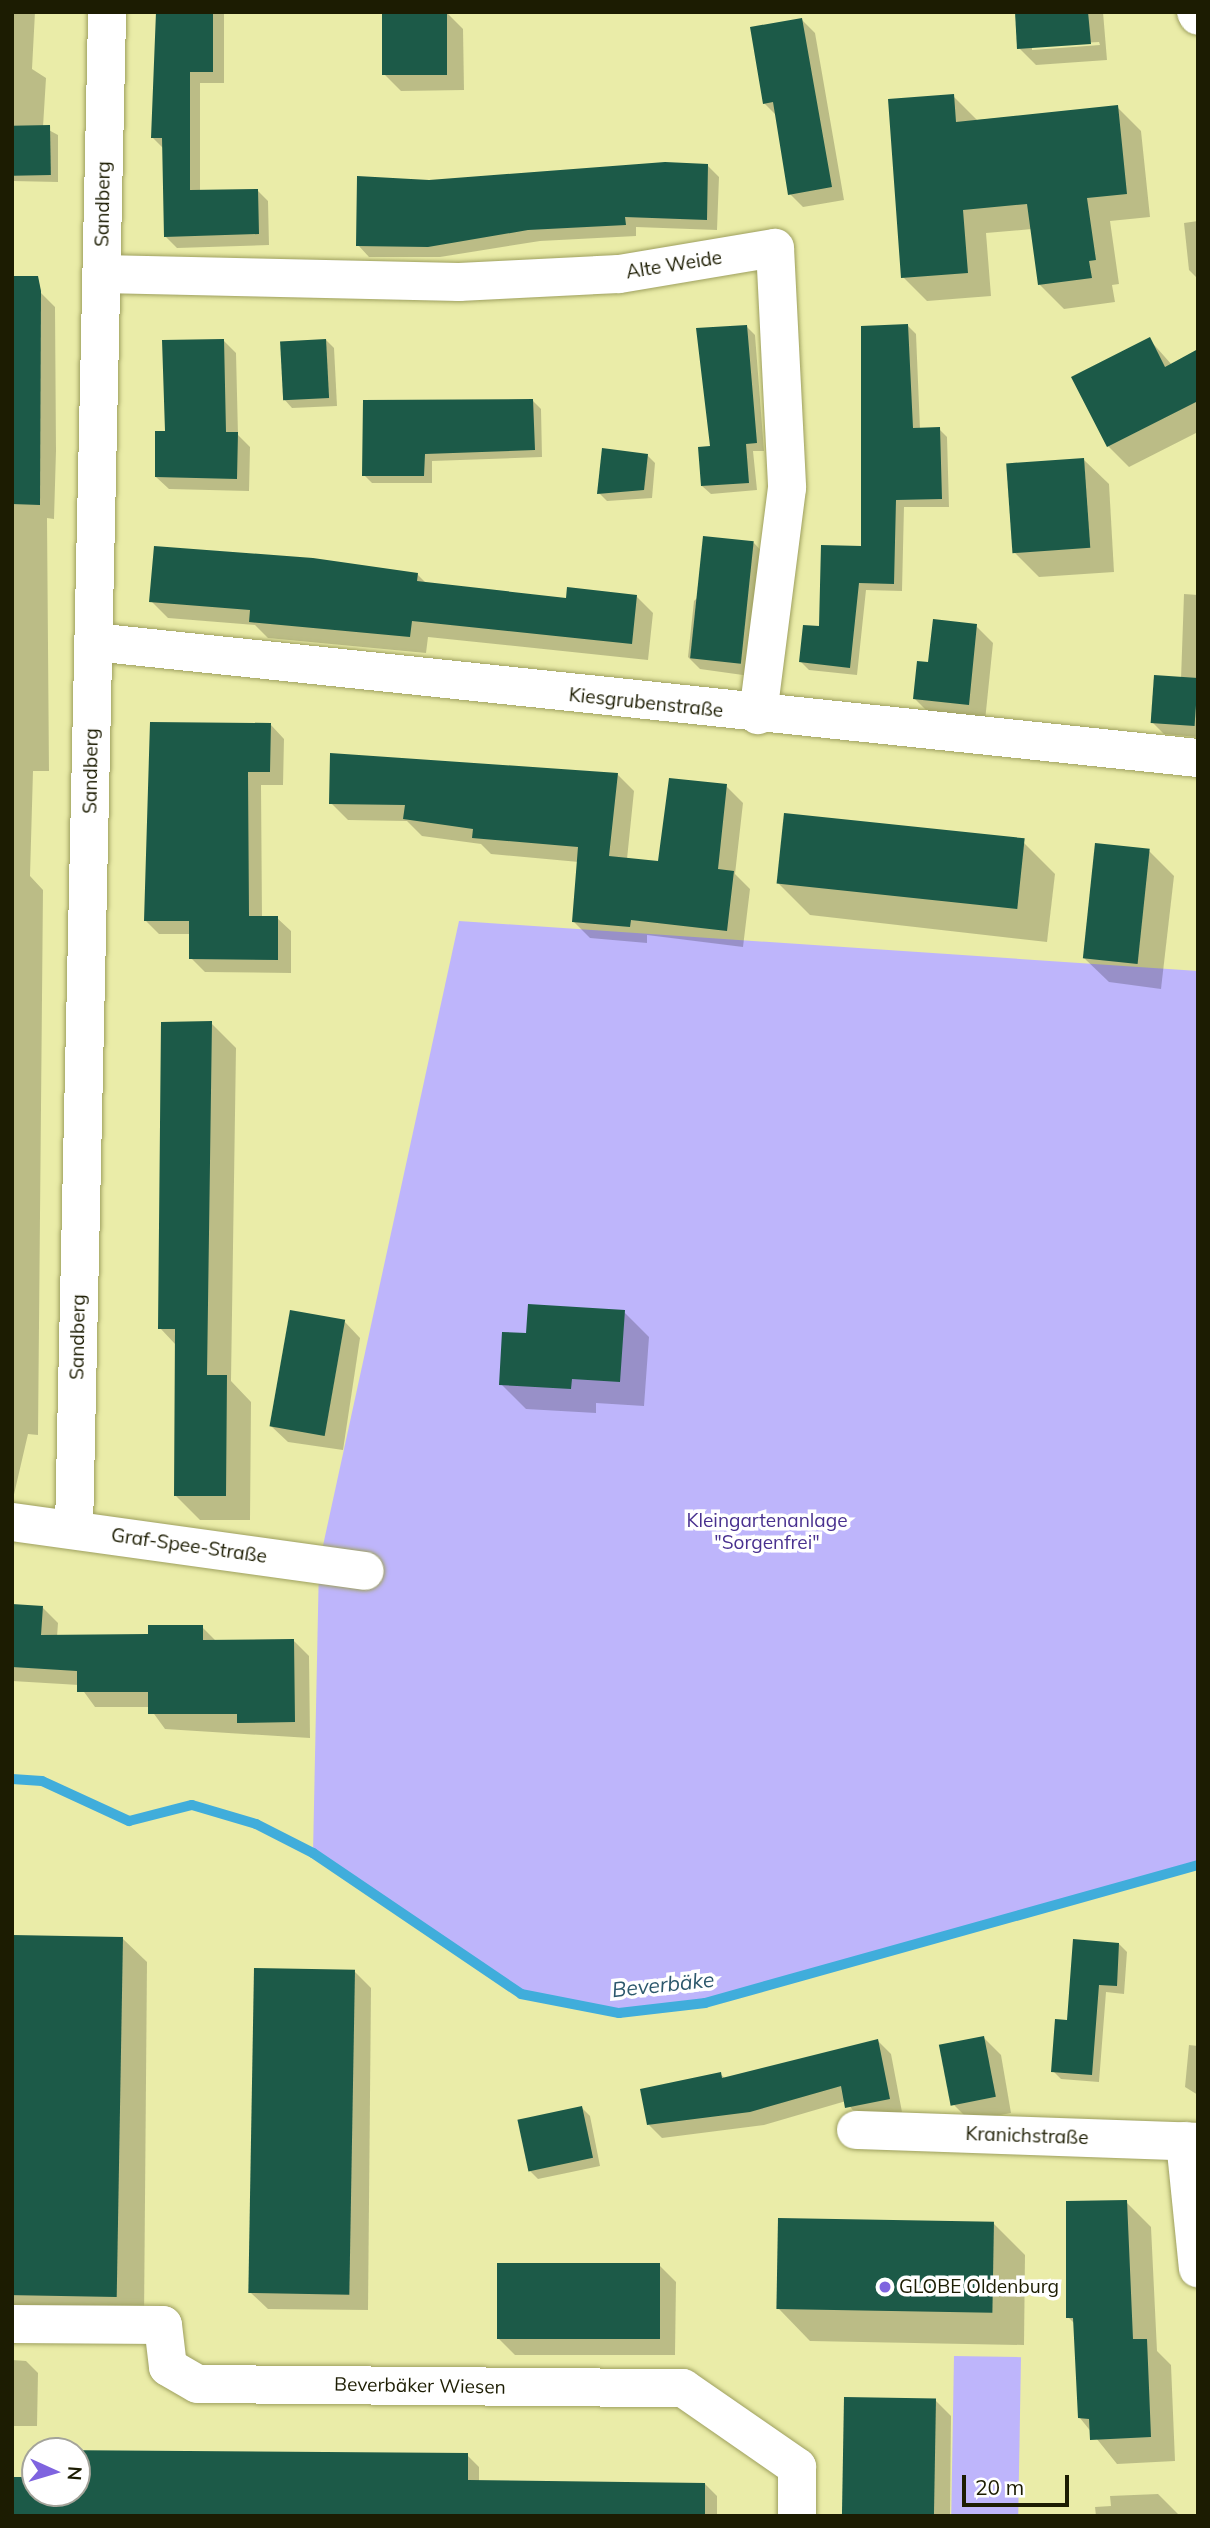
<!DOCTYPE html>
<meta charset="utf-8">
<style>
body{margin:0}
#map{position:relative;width:1210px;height:2528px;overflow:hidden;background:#eaeca8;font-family:Mulish,sans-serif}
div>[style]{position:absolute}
.green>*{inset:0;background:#beb5fb;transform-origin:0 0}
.shadow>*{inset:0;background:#0003}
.stream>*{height:10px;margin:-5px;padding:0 5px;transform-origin:5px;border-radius:5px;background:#40addb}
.building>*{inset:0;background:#1c5a48;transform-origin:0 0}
.roads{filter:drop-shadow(0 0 2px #9ea05f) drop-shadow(0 0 2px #9ea05f)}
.minor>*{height:38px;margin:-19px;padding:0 19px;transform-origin:19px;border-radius:19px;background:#fff}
.dots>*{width:19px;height:19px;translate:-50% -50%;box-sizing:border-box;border:4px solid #fff;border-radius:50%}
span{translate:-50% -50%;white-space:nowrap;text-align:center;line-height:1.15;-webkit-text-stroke:7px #fff;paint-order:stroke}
.street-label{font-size:19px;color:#1c1c02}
.park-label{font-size:19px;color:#49318f}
.poi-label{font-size:19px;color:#1c1c02}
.left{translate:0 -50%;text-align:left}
.water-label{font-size:21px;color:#2c586c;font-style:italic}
.frame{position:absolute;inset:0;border:14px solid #1c1c02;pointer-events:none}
.north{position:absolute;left:21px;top:2437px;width:70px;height:70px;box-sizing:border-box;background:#fff;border:2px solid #a4a49a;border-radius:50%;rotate:94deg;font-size:19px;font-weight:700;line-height:28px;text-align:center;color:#1c1c02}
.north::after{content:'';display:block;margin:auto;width:24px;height:32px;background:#7f64df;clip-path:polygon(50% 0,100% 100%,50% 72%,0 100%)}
.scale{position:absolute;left:962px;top:2475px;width:107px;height:32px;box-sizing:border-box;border:4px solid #1c1c02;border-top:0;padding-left:9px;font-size:21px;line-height:24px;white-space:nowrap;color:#1c1c02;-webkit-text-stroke:5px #fff;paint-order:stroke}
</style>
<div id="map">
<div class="green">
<div style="clip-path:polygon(459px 921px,1198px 971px,1198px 1863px,705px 2003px,627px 2012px,521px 1994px,313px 1853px,319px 1564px)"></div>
<div style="left:954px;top:2356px;width:67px;height:160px;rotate:1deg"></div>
</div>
<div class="shadow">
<div style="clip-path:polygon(12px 12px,35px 12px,32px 69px,46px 78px,43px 127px,58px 135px,58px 182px,12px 181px)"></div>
<div style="clip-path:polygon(158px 12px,224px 12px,224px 83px,200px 83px,200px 191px,257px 190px,268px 201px,269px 245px,177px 248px,166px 237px,164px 149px,152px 137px)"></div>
<div style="clip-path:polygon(446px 12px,463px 29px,464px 90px,401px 91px,384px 74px)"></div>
<div style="clip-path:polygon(evenodd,1017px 12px,1103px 12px,1107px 60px,1036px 65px,1019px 48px,1017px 12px,1099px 42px,1100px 45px,1032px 50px,1032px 46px,1099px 42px)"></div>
<div style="clip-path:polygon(802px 20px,815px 33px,844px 200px,803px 207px,790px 194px,777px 116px,764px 103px)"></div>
<div style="clip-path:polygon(953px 96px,977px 120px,1117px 107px,1141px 131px,1150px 217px,1110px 221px,1119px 284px,1112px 285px,1115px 302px,1064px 309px,1040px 285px,1032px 229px,986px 233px,991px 296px,927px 301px,903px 277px)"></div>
<div style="clip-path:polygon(708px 166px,719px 177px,717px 230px,636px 227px,636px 236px,540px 241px,440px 257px,369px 257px,358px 245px,429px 182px)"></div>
<div style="clip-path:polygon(1198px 221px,1198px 279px,1189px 270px,1184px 223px)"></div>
<div style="clip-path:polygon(12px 293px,41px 293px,55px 307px,56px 451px,54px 519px,47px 518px,49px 771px,33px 771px,30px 876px,43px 890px,38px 1435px,28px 1434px,12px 1503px)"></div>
<div style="clip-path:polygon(908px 326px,916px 334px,920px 429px,939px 429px,947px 437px,949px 507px,904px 507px,902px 591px,866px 590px,857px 675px,809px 670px,801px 662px,863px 548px)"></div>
<div style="clip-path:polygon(747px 327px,755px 335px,764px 451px,753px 451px,757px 490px,711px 494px,702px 486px)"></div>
<div style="clip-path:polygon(1149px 339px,1172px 365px,1198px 351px,1198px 432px,1129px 467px,1108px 446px)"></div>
<div style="clip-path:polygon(223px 340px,236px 353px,238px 435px,250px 447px,249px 491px,169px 489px,156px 477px,167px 433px)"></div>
<div style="clip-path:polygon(326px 340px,334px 348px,337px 406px,292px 408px,284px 399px)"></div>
<div style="clip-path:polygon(533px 401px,541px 409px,542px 457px,432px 461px,432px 483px,372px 483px,364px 475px)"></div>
<div style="clip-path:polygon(647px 455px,655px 463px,652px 498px,607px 501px,599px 493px)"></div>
<div style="clip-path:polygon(1084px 460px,1109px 484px,1114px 572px,1039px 577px,1014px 552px)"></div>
<div style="clip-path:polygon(754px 543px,765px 555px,750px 676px,700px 669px,688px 657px,694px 601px)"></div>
<div style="clip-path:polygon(417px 574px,427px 584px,568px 599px,636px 596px,653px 613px,648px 660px,428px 637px,426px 653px,268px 638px,255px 625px,168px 618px,151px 601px)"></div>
<div style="clip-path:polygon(1184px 594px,1198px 595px,1198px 737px,1164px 734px,1152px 722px,1181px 679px)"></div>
<div style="clip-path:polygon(976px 626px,993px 643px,985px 721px,932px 716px,915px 699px)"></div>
<div style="clip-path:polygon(271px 725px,284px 739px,283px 785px,261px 785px,262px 918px,277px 918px,291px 931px,291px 973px,205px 972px,191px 958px,191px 934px,159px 934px,146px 921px)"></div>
<div style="clip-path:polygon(617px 774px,634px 791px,627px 859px,659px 863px,726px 786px,743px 803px,735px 874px,750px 889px,743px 947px,647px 935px,647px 943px,590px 938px,573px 921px,579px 862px,491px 854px,481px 844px,422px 836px,407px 821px,348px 820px,331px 803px)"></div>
<div style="clip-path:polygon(1023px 842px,1055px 874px,1047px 942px,810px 915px,778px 883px)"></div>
<div style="clip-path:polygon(1149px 851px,1174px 876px,1161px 989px,1109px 982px,1084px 958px)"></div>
<div style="clip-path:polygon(211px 1023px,236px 1048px,231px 1381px,251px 1402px,250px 1520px,200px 1520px,175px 1495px,176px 1345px,160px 1328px)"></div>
<div style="clip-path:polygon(624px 1312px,649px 1337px,644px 1406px,596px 1403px,596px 1413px,526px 1409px,501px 1384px,528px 1335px)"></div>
<div style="clip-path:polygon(344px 1321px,360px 1338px,343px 1450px,288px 1442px,271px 1426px)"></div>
<div style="clip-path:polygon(12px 1606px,42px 1607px,58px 1623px,57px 1637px,150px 1635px,202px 1627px,217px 1642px,293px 1640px,309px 1656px,310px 1738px,165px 1729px,149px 1707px,95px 1707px,79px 1685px,12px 1681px)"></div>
<div style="clip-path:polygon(12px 1937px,122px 1938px,147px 1962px,144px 2320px,12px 2308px)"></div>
<div style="clip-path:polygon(1119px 1944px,1127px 1952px,1124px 1994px,1106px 1992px,1099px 2082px,1061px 2079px,1053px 2071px,1069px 2022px)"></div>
<div style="clip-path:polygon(355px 1972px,371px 1988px,368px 2310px,268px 2309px,251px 2293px)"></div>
<div style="clip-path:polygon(984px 2038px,1001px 2055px,1011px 2113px,970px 2121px,953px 2104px)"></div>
<div style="clip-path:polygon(878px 2041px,891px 2054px,902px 2112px,860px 2120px,846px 2101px,764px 2125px,662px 2138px,649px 2125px,720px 2074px,726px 2079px)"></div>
<div style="clip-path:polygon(1189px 2045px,1198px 2046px,1198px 2095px,1185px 2087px)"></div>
<div style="clip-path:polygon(582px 2108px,590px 2116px,600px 2166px,538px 2179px,530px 2171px)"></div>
<div style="clip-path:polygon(1126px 2202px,1151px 2227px,1157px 2351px,1171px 2365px,1175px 2461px,1117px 2464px,1080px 2418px,1075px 2324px,1068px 2317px)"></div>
<div style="clip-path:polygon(993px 2223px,1025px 2255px,1024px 2345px,810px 2341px,778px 2308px)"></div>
<div style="clip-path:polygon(659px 2265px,676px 2282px,675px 2355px,515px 2355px,498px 2338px)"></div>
<div style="clip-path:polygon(12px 2360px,26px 2361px,38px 2373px,37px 2426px,12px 2426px)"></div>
<div style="clip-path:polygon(935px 2400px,951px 2416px,950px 2516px,845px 2516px)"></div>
<div style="clip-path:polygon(77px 2452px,467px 2455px,479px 2467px,479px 2482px,705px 2484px,717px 2496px,717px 2516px,12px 2516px,35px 2479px,35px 2493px,77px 2493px)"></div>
<div style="clip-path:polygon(1158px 2494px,1180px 2516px,1096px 2516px,1095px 2507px,1111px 2506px,1110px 2496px)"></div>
</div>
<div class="stream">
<div style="left:12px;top:1779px;width:30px;rotate:4deg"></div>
<div style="left:42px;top:1781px;width:96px;rotate:24.7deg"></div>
<div style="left:129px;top:1821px;width:65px;rotate:-14.3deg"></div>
<div style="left:192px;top:1805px;width:67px;rotate:16.5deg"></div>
<div style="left:256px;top:1824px;width:64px;rotate:27deg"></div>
<div style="left:313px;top:1853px;width:251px;rotate:34.1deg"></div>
<div style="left:521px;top:1994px;width:100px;rotate:11deg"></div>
<div style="left:619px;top:2013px;width:87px;rotate:-6.6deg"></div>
<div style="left:705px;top:2003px;width:512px;rotate:-15.64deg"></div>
</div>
<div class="building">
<div style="clip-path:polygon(156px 12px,213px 12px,213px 72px,190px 72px,190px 190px,258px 189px,259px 234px,164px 237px,162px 138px,151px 138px)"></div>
<div style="left:382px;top:12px;width:65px;height:63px"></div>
<div style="clip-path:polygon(1015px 12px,1088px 12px,1091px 44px,1017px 49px)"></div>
<div style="clip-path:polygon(802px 18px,832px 187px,788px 195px,773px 102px,763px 104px,750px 27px)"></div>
<div style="clip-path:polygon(954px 94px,956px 122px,1118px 105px,1127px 194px,1087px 198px,1096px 260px,1089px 261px,1092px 278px,1038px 285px,1027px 204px,963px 210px,968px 273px,901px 278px,888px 99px)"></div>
<div style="left:50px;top:125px;width:50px;height:38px;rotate:89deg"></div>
<div style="clip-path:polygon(665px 162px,708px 164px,707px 220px,625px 217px,626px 225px,528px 230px,428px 247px,356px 246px,357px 176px,429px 180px)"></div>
<div style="clip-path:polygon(12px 276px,38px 276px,41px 291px,40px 505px,12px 504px)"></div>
<div style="clip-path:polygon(908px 324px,913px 428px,940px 427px,942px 499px,896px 500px,894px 584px,859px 583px,850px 668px,799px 662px,803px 625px,819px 626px,821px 545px,861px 546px,861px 326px)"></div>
<div style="clip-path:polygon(747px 325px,757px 443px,746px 444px,749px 483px,701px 486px,698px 447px,710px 446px,696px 328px)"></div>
<div style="clip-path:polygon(1150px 337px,1165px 367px,1198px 349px,1198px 401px,1107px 447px,1071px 377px)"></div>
<div style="clip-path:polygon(224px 339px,226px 432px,238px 432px,237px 479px,155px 477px,155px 431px,165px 431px,162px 340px)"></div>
<div style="left:326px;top:339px;width:59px;height:46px;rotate:87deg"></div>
<div style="clip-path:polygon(533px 399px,535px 450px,425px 454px,424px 476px,362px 476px,363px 400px)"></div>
<div style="clip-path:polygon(602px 448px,648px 454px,644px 490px,597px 494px)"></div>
<div style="left:1084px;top:458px;width:90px;height:78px;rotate:86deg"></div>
<div style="left:703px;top:536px;width:51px;height:123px;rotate:6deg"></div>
<div style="clip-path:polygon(154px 546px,313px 558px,418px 573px,417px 581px,566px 598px,567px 587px,637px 595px,632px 644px,412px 621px,410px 637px,249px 622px,250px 610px,149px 602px)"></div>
<div style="clip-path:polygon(933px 619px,977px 624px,969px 705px,913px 699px,917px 661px,928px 662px)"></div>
<div style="left:1154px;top:675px;width:44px;height:48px;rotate:4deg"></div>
<div style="clip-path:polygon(150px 722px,271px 723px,270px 772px,248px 772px,249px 916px,278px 916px,278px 960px,189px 959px,189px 921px,144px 921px)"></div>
<div style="clip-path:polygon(330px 753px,618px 773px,609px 856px,658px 861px,669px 778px,727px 784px,718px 869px,734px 871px,727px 931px,631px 920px,630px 927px,572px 922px,578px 847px,472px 838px,473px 829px,403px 819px,405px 805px,329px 804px)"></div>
<div style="left:784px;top:813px;width:242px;height:71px;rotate:6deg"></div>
<div style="left:1095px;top:843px;width:55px;height:116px;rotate:6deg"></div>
<div style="clip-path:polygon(212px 1021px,207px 1375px,227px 1375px,226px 1496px,174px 1496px,175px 1329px,158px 1329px,161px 1022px)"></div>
<div style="clip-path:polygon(528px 1304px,625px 1310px,620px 1382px,572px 1379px,571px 1389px,499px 1385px,502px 1332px,526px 1333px)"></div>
<div style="left:290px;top:1310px;width:56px;height:118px;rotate:10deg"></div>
<div style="clip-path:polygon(12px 1604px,43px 1606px,41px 1635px,148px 1634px,148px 1625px,203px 1625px,203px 1640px,294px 1639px,295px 1722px,237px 1723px,237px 1714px,148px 1714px,148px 1692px,77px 1692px,77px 1671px,12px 1667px)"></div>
<div style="left:12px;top:1935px;width:111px;height:360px;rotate:1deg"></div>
<div style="clip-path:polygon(1073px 1939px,1119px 1943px,1117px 1986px,1099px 1985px,1092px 2075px,1051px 2072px,1055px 2019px,1067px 2020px)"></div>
<div style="left:254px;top:1968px;width:101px;height:325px;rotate:1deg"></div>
<div style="left:984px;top:2036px;width:62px;height:46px;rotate:79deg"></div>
<div style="clip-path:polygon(878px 2039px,890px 2099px,845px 2108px,841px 2086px,750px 2112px,647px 2125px,640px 2089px,721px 2072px,722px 2078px)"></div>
<div style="left:582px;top:2106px;width:53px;height:66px;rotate:78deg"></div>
<div style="clip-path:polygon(1127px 2200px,1133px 2339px,1147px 2339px,1151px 2437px,1090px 2440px,1089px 2419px,1078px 2418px,1073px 2318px,1066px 2318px,1066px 2201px)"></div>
<div style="left:778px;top:2218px;width:216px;height:91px;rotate:1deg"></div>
<div style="left:497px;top:2263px;width:163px;height:76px"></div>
<div style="left:844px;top:2397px;width:92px;height:119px;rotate:1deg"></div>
<div style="clip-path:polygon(48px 2450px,468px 2453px,468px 2480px,705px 2483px,705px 2516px,12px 2516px,12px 2477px,35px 2477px,35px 2493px,77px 2493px,77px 2451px)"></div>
</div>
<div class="roads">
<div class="minor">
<div style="left:1196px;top:12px;width:4px;rotate:63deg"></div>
<div style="left:102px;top:274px;width:357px;rotate:1.3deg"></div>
<div style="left:459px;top:282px;width:160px;rotate:-2.9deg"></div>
<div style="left:619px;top:274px;width:158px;rotate:-9.5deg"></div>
<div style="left:775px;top:248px;width:240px;rotate:87.1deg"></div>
<div style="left:787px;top:488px;width:229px;rotate:97.3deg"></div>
<div style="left:94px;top:642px;width:1110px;rotate:6deg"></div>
<div style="left:12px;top:1522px;width:356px;rotate:7.9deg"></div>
<div style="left:74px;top:1529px;width:1517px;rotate:-88.75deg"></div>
<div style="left:856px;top:2130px;width:342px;rotate:2deg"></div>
<div style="left:1185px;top:2141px;width:128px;rotate:84.2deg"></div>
<div style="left:12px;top:2324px;width:151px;rotate:0.4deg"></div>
<div style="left:163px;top:2325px;width:42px;rotate:83.2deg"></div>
<div style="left:168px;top:2367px;width:34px;rotate:30deg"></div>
<div style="left:198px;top:2384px;width:485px;rotate:0.5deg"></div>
<div style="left:683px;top:2388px;width:139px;rotate:34.7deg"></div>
<div style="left:797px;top:2467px;width:49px;rotate:90deg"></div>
</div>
</div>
<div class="dots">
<div style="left:885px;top:2287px;background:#7f64df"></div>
</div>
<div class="street-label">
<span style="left:103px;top:204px;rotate:-89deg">Sandberg</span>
<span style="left:674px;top:265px;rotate:-9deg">Alte Weide</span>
<span style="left:646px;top:703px;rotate:6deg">Kiesgrubenstraße</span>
<span style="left:91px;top:771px;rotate:-89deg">Sandberg</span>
<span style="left:78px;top:1337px;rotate:-89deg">Sandberg</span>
<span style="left:189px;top:1546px;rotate:8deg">Graf-Spee-Straße</span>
<span style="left:1027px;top:2136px;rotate:2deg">Kranichstraße</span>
<span style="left:420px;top:2386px;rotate:1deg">Beverbäker Wiesen</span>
</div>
<div class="park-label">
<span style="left:767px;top:1532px">Kleingartenanlage<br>"Sorgenfrei"</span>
</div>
<div class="poi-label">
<span class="left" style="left:899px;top:2287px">GLOBE Oldenburg</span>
</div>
<div class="water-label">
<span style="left:663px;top:1984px;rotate:-6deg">Beverbäke</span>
</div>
<div class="frame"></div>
<div class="north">N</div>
<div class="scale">20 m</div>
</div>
